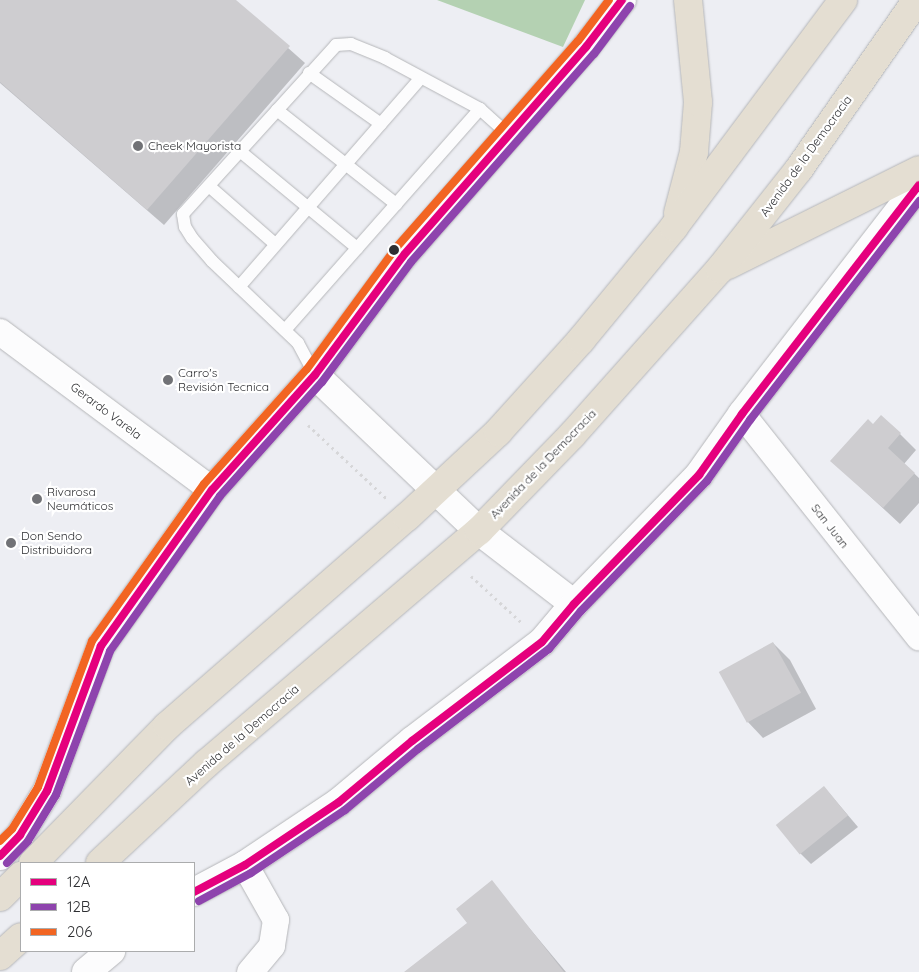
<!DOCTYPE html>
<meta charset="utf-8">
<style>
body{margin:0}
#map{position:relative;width:919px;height:972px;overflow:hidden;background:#edeef3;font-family:Quicksand,sans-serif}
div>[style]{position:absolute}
.forest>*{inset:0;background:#b4d1b2}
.shadow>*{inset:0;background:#0003}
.building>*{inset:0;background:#cecdd0;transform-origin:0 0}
.path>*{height:3px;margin-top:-1.5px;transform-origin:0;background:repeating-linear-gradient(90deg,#d6d6d8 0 2.5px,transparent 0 6.5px)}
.roads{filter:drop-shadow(0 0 1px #b5b6b9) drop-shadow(0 0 1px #b5b6b9)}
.lane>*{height:12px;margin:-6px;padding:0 6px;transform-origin:6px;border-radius:6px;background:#fcfcfd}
.street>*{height:26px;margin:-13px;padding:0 13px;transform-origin:13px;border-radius:13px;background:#fcfcfd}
.secondary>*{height:28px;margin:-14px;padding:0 14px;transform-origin:14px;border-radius:14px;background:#fcfcfd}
.highway>*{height:28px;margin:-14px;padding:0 14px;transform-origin:14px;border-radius:14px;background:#e4ded2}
.bus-1>*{height:8px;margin:-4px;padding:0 4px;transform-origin:4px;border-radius:4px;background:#e5007d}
.bus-2>*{height:8px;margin:-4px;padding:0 4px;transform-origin:4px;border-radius:4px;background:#8e44ad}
.bus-3>*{height:8px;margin:-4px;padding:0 4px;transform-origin:4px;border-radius:4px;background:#f26522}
.dots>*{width:14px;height:14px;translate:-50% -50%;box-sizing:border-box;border:2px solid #fff;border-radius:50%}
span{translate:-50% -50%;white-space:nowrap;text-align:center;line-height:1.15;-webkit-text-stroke:4.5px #fff;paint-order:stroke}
.poi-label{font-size:12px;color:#2e2f32}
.left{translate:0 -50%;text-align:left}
.street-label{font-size:12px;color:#2e2f32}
.legend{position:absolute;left:20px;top:862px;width:175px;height:90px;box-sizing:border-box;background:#fff;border:1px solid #abacad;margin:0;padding:6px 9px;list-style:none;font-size:15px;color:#2e2f32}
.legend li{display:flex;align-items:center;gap:10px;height:25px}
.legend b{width:25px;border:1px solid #abacad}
</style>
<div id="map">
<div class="forest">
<div style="clip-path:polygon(437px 0,585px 0,563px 47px)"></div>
</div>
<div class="shadow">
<div style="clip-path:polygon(0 0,234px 0,305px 63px,164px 225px,0 83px)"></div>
<div style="clip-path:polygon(873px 426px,900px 434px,916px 450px,904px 464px,919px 478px,919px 503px,900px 524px,832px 461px)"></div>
<div style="clip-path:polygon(773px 643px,790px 660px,816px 709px,763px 738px,747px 721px)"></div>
<div style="clip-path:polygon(824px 787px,858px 827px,811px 864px,800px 853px)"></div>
<div style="clip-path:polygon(491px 882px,566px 972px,406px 972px,469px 924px)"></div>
</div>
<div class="building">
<div style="clip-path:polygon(0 0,236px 0,290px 46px,147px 210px,0 82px)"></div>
<div style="clip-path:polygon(881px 415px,901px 433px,888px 448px,915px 473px,883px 508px,830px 461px,868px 419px,873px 424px)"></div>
<div style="left:773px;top:642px;width:58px;height:62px;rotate:61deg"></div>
<div style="left:824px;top:786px;width:38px;height:62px;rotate:51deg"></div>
<div style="clip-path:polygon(492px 880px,564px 972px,404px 972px,467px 923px,456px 909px)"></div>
</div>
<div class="path">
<div style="left:308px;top:425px;width:107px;rotate:43.1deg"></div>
<div style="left:471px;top:576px;width:68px;rotate:42.6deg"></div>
</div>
<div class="roads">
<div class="lane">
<div style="left:309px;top:73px;width:88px;rotate:35.3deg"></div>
<div style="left:277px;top:110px;width:152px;rotate:38.3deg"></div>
<div style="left:241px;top:152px;width:151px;rotate:39.6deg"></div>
<div style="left:210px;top:187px;width:85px;rotate:41.2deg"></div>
<div style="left:239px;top:287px;width:277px;rotate:-49deg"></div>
<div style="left:285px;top:330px;width:295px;rotate:-48.6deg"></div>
<div style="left:315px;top:375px;width:36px;rotate:-118deg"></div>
<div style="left:298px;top:343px;width:119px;rotate:-136.4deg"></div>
<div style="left:212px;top:261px;width:30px;rotate:-131deg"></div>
<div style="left:192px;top:238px;width:13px;rotate:-122deg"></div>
<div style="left:185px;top:227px;width:13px;rotate:-99deg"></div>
<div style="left:183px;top:214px;width:228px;rotate:-47.8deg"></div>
<div style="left:336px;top:45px;width:15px;rotate:-4deg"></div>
<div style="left:351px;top:44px;width:37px;rotate:22deg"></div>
<div style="left:385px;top:58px;width:108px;rotate:28.2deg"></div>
<div style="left:480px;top:109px;width:39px;rotate:42deg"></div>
</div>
<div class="street">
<div style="left:0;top:332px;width:264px;rotate:36.7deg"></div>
<div style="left:742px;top:414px;width:285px;rotate:51.6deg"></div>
<div style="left:245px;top:865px;width:63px;rotate:60.6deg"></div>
<div style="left:276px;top:920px;width:26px;rotate:99deg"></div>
<div style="left:272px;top:946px;width:34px;rotate:130deg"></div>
</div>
<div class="secondary">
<div style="left:315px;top:375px;width:226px;rotate:43.6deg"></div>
<div style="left:479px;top:531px;width:120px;rotate:37.5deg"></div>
<div style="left:0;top:856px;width:29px;rotate:-46deg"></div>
<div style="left:20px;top:835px;width:52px;rotate:-58.5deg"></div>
<div style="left:47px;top:791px;width:155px;rotate:-69.6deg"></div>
<div style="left:101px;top:646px;width:191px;rotate:-54.6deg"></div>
<div style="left:212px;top:490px;width:154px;rotate:-48.2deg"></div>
<div style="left:315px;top:375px;width:148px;rotate:-53.5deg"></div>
<div style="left:403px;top:256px;width:278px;rotate:-48.8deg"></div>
<div style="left:586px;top:47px;width:59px;rotate:-52.5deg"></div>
<div style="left:194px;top:892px;width:58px;rotate:-27.9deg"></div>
<div style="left:245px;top:865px;width:113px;rotate:-33.8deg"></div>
<div style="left:339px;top:802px;width:95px;rotate:-39.9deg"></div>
<div style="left:412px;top:741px;width:163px;rotate:-37.3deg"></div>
<div style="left:542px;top:642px;width:50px;rotate:-49.9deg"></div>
<div style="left:574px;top:604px;width:180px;rotate:-45.9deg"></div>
<div style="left:699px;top:475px;width:75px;rotate:-54.8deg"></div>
<div style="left:742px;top:414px;width:289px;rotate:-52.3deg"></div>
<div style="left:86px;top:972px;width:33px;rotate:-40deg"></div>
</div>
<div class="highway">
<div style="left:678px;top:213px;width:63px;rotate:-75.3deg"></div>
<div style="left:694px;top:152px;width:50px;rotate:-85.4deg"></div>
<div style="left:698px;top:102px;width:102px;rotate:-95.6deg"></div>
<div style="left:728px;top:265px;width:213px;rotate:-26.4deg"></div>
<div style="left:33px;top:863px;width:192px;rotate:-45.6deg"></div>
<div style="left:167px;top:726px;width:318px;rotate:-41.1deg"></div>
<div style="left:407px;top:517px;width:125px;rotate:-43deg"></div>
<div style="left:498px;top:432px;width:124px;rotate:-47.9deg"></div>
<div style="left:581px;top:340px;width:146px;rotate:-50.5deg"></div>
<div style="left:674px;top:227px;width:283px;rotate:-53.3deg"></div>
<div style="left:100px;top:863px;width:146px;rotate:-43.1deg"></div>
<div style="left:207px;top:763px;width:358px;rotate:-40.5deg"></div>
<div style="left:479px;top:531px;width:134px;rotate:-45.9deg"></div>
<div style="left:572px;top:435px;width:222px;rotate:-48.3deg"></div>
<div style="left:720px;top:269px;width:127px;rotate:-51.7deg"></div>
<div style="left:799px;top:169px;width:206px;rotate:-55.1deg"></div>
<div style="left:0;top:897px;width:30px;rotate:-45deg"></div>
<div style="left:0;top:956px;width:28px;rotate:-42deg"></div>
</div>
</div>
<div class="bus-1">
<div style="left:0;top:856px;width:29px;rotate:-46deg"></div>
<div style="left:20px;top:835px;width:52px;rotate:-58.5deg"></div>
<div style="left:47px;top:791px;width:155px;rotate:-69.6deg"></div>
<div style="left:101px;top:646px;width:191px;rotate:-54.6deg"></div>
<div style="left:212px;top:490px;width:154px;rotate:-48.2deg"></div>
<div style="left:315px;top:375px;width:148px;rotate:-53.5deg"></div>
<div style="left:403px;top:256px;width:278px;rotate:-48.8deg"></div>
<div style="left:586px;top:47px;width:59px;rotate:-52.5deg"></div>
<div style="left:194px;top:892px;width:58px;rotate:-27.9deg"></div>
<div style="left:245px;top:865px;width:113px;rotate:-33.8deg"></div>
<div style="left:339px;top:802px;width:95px;rotate:-39.9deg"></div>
<div style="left:412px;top:741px;width:163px;rotate:-37.3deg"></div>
<div style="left:542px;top:642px;width:50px;rotate:-49.9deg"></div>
<div style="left:574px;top:604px;width:180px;rotate:-45.9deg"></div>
<div style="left:699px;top:475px;width:75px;rotate:-54.8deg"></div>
<div style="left:742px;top:414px;width:289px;rotate:-52.3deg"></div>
</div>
<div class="bus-2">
<div style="left:7px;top:863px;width:30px;rotate:-46deg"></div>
<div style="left:28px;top:841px;width:54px;rotate:-58.7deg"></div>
<div style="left:56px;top:795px;width:154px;rotate:-69.4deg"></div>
<div style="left:110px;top:651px;width:190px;rotate:-54.6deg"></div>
<div style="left:220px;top:496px;width:153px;rotate:-48.2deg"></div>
<div style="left:322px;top:382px;width:149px;rotate:-53.4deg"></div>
<div style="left:411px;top:262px;width:277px;rotate:-48.7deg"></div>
<div style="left:594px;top:54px;width:60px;rotate:-53.1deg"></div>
<div style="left:199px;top:901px;width:59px;rotate:-28.3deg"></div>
<div style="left:251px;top:873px;width:113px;rotate:-33.8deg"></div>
<div style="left:345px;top:810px;width:95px;rotate:-39.9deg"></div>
<div style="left:418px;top:749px;width:165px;rotate:-37.4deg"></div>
<div style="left:549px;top:649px;width:50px;rotate:-49.9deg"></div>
<div style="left:581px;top:611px;width:181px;rotate:-45.9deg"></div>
<div style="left:707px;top:481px;width:75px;rotate:-54.8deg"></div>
<div style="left:750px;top:420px;width:277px;rotate:-52.3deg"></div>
</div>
<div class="bus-3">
<div style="left:0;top:841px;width:17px;rotate:-45deg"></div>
<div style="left:12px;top:829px;width:49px;rotate:-58.2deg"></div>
<div style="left:38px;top:787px;width:156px;rotate:-69.7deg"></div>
<div style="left:92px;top:641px;width:193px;rotate:-54.5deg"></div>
<div style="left:204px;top:484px;width:154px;rotate:-48.2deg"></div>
<div style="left:307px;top:369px;width:149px;rotate:-53.7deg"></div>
<div style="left:395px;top:249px;width:277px;rotate:-48.7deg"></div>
<div style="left:578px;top:41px;width:51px;rotate:-52.9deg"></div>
</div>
<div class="dots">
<div style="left:138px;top:146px;background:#717276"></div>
<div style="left:394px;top:250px;background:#2e2f32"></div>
<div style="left:168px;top:380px;background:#717276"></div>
<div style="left:37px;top:499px;background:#717276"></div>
<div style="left:11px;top:543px;background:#717276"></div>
</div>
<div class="poi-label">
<span class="left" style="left:148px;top:146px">Cheek Mayorista</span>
<span class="left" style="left:178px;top:380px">Carro's<br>Revisión Tecnica</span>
<span class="left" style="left:47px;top:499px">Rivarosa<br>Neumáticos</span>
<span class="left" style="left:21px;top:543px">Don Sendo<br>Distribuidora</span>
</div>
<div class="street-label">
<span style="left:806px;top:156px;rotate:-54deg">Avenida de la Democracia</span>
<span style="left:106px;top:411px;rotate:37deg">Gerardo Varela</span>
<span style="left:543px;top:464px;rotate:-46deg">Avenida de la Democracia</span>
<span style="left:830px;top:526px;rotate:52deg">San Juan</span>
<span style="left:242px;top:735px;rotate:-41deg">Avenida de la Democracia</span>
</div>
<ul class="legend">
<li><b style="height:6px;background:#e5007d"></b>12A</li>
<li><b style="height:6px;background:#8e44ad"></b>12B</li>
<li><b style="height:6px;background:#f26522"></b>206</li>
</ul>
</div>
